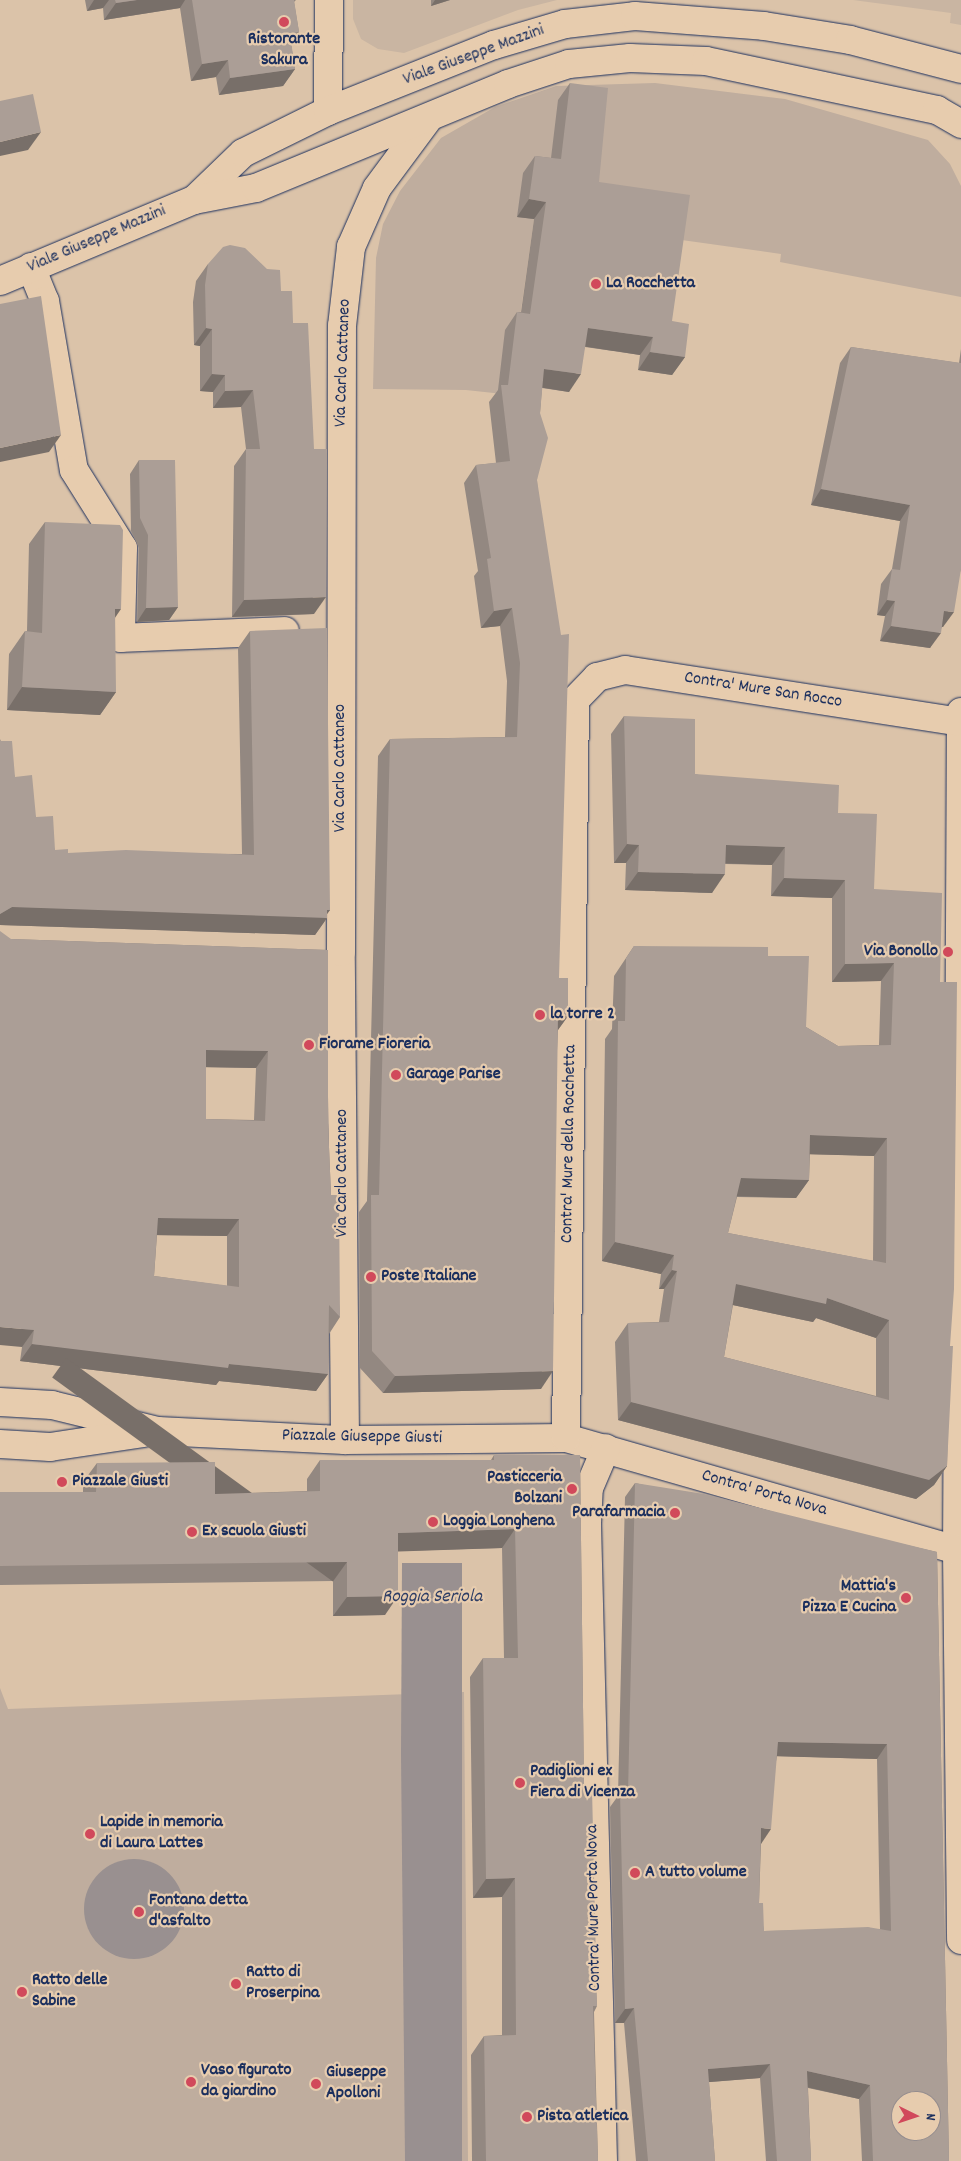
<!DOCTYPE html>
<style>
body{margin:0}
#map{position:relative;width:961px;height:2161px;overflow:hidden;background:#dbc3a9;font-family:Dekko,sans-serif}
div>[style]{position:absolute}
.built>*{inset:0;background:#c9b5a2}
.green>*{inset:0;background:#bfad9e}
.water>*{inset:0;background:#999090}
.round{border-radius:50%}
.roads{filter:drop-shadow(0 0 1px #1b2f5e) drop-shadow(0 0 1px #1b2f5e)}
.minor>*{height:28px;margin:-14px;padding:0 14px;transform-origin:14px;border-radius:14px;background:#e7ccae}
.major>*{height:28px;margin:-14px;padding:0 14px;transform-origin:14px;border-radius:14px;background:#e7ccae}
.wall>*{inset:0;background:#938881}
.shaded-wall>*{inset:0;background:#786f69;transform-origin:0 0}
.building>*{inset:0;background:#ab9e96}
.dots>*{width:14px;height:14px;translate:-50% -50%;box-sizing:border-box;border:2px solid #e7ccae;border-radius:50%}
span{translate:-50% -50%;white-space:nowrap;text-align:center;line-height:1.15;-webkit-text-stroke:4.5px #e7ccae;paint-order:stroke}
.poi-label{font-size:18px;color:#1b2f5e;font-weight:700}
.left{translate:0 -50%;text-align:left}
.right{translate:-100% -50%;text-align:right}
.street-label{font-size:18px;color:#1b2f5e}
.water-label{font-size:19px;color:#2e3e66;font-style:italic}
.north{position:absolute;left:891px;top:2091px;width:50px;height:50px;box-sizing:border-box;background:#e7ccae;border:1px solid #958d8e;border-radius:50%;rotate:94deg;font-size:14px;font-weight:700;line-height:20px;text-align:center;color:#1b2f5e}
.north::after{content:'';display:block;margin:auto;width:18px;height:22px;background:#d1495b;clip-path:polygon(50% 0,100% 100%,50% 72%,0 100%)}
</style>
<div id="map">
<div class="built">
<div style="clip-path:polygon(353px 0,557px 0,518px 10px,404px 53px,378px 49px,361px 39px,353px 19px)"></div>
<div style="clip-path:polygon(853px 0,961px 0,961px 25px,950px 23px,951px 13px)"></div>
</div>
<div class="green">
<div style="clip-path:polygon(655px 83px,785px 99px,928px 140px,950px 164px,961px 186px,961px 297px,780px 262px,781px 254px,517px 217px,534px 219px,518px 331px,531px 397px,466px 390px,373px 389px,376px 258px,383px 224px,400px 191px,441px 138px,495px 107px,556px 86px)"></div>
<div style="clip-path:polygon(0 1688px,8px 1709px,464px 1692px,468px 2161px,0 2161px)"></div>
</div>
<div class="water">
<div style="clip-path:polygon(402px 1563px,462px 1563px,462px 2161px,405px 2161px,401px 1753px)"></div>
<div class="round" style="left:84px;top:1859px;width:100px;height:100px"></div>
</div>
<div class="roads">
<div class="minor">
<div style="left:328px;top:111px;width:111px;rotate:-89.5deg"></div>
<div style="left:31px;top:267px;width:37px;rotate:68deg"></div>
<div style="left:45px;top:301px;width:171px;rotate:80.3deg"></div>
<div style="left:74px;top:470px;width:92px;rotate:57.9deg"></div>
<div style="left:123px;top:548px;width:90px;rotate:91.3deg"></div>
<div style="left:121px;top:638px;width:164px;rotate:-2.4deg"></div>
<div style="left:961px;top:712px;width:838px;rotate:90.27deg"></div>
<div style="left:957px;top:1550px;width:390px;rotate:89.4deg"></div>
<div style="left:0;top:1402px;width:52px;rotate:3.3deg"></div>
<div style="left:52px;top:1405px;width:109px;rotate:13.8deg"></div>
<div style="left:158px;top:1431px;width:187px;rotate:2.8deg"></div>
<div style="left:345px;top:1440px;width:221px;rotate:-0.5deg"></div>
<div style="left:566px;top:1438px;width:411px;rotate:16deg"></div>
<div style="left:566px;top:1438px;width:738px;rotate:-89.3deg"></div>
<div style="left:575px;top:700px;width:32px;rotate:-46deg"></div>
<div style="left:597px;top:677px;width:29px;rotate:-14deg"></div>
<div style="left:625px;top:670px;width:340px;rotate:8.8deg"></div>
<div style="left:345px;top:1440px;width:488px;rotate:-90.5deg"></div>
<div style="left:341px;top:952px;width:626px;rotate:-89.91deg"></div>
<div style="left:342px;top:326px;width:80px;rotate:-83.5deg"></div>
<div style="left:351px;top:247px;width:64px;rotate:-66.2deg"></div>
<div style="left:377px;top:188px;width:86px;rotate:-53.5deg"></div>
<div style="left:0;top:1444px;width:50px;rotate:3.4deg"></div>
<div style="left:50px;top:1447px;width:95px;rotate:-8.5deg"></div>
<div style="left:603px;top:2161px;width:638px;rotate:-91.44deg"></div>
<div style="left:587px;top:1523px;width:35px;rotate:-87deg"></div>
<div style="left:589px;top:1488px;width:43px;rotate:-67deg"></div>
</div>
<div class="major">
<div style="left:194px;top:200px;width:68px;rotate:-43.8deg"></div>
<div style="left:243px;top:153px;width:95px;rotate:-26.3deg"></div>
<div style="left:328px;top:111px;width:179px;rotate:-21.7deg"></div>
<div style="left:494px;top:45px;width:74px;rotate:-16.5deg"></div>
<div style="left:565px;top:24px;width:70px;rotate:-6.5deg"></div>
<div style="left:635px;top:16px;width:129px;rotate:4.4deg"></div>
<div style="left:764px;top:26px;width:87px;rotate:9.2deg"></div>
<div style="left:850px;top:40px;width:115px;rotate:14.6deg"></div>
<div style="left:0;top:281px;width:210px;rotate:-22.7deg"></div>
<div style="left:194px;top:200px;width:63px;rotate:-11deg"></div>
<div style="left:256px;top:188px;width:273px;rotate:-22.4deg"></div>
<div style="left:508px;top:84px;width:64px;rotate:-18.2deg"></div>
<div style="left:569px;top:64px;width:61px;rotate:-5.6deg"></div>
<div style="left:630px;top:58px;width:76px;rotate:2.3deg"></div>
<div style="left:706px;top:61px;width:236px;rotate:12deg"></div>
<div style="left:937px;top:110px;width:28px;rotate:30deg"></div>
</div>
</div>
<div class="wall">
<div style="clip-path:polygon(85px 0,296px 0,294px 2px,299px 32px,291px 44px,295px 69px,283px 86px,219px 95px,216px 77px,191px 81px,180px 8px,104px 20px,103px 8px,87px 11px)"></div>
<div style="clip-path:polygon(431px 0,450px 0,431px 6px)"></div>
<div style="clip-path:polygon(570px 83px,599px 182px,672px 321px,685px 357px,672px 375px,638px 370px,640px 355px,585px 347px,569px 392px,542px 388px,540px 413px,537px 480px,559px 978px,568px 1016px,558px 1030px,541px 1389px,383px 1393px,360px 1368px,359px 1212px,367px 1201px,378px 756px,390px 739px,505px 737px,507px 681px,500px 626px,481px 628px,474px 576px,478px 571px,464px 483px,476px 465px,496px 463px,489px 402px,498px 390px,505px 330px,517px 312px,521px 312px,534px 219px,517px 217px,523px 173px,535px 156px,551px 158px,558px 100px)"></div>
<div style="clip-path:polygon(208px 264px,281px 291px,293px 323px,314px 614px,232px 617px,234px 466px,246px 449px,241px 407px,213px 408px,213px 392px,200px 391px,200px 346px,194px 345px,193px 302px,196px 281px)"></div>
<div style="clip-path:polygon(851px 347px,959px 363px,961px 349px,961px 569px,943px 627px,942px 627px,930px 648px,880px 641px,885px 616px,877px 615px,881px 584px,892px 569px,900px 521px,811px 505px,840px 363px)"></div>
<div style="clip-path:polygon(139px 460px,178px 607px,169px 620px,137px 622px,139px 548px,131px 531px,130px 474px)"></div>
<div style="clip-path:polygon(45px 522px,116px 692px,100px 715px,7px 710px,9px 654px,25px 631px,27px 631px,29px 544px)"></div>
<div style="clip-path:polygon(250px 631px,330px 910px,327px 914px,327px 918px,315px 935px,0 925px,0 739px,15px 777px,36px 817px,55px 850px,68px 853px,242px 854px,238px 648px)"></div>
<div style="clip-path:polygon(evenodd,624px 716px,695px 774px,838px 813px,874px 889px,940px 982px,950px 1346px,947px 1466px,934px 1485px,916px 1499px,618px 1420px,615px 1342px,628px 1323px,659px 1322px,664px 1289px,659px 1289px,661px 1274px,602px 1261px,605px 1039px,612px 1029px,614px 976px,634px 946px,768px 956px,806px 1027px,838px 1046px,879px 1045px,881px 981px,832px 982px,832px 898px,771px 896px,772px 865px,725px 864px,712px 893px,625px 890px,626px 863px,614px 863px,611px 734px,624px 716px,810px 1154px,874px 1156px,873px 1261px,728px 1233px,737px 1197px,796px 1198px,809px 1180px,810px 1154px,624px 716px,733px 1305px,813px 1322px,816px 1318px,876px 1338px,876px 1396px,724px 1357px,733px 1305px)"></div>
<div style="clip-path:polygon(evenodd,11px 939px,328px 950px,328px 1123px,331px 1195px,340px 1317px,329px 1334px,328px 1374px,316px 1391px,219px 1381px,216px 1385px,20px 1361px,22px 1347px,11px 939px,206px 1067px,256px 1068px,254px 1120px,206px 1119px,206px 1067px,11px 939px,157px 1235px,227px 1236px,227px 1286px,154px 1276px,157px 1235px)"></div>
<div style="clip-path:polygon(494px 1455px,580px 1455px,584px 1788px,597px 2006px,594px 2012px,598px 2161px,472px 2161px,471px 2055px,484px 2036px,502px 2035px,502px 1897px,473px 1898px,470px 1677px,483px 1658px,504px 1658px,502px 1548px,398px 1551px,385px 1615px,333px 1616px,333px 1581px,0 1585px,0 1492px,83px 1492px,83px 1482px,97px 1463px,215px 1494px,307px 1491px,307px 1479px,320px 1460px,491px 1460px)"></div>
<div style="clip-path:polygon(evenodd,635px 1483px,937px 1552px,949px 2161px,862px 2161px,859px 2099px,808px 2088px,811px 2161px,766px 2161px,760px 2078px,709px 2082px,715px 2161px,636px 2161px,624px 2023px,615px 2023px,610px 1807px,618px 1796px,625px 1497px,635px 1483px,777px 1756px,877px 1759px,880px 1929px,764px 1931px,759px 1903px,761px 1844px,777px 1756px)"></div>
</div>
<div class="shaded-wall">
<div style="clip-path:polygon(94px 0,109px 0,103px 8px,87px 11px)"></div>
<div style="clip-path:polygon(137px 0,185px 0,180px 8px,104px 20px,116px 3px)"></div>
<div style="clip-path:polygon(435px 0,450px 0,431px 6px)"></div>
<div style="clip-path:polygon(299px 32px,288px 49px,290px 34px)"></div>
<div style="clip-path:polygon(228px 60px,216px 77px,191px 81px,202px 64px)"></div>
<div style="clip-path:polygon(295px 69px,283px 86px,219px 95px,230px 78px)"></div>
<div style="clip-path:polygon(41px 132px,28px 150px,0 156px,0 142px)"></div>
<div style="clip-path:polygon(529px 199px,546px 202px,534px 219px,517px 217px)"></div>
<div style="clip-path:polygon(206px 328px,212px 329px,200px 346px,194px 345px)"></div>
<div style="clip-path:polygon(588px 328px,653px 337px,640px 355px,575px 345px)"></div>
<div style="clip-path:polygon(650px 352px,685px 357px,672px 375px,638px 370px)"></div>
<div style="clip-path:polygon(544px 369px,581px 374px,569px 392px,532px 386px)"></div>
<div style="clip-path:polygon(212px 374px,225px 375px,213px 392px,200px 391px)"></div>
<div style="clip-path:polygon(253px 390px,241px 407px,213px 408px,225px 391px)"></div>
<div style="clip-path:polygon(61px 435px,49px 452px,0 462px,0 448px)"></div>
<div style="clip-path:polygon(821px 489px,910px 505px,900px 521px,811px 505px)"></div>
<div style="clip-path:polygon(326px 597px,314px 614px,232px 617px,244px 600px)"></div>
<div style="clip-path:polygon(887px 600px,895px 601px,885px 616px,877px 615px)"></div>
<div style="clip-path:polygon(178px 607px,169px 620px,137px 622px,146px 608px)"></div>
<div style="clip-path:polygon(512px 608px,500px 626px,481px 628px,494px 611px)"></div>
<div style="clip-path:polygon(115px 609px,121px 609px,106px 631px)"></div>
<div style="clip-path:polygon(944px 611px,954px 612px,943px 627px,933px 626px)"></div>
<div style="clip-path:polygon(891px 626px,941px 633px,930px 648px,880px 641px)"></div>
<div style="clip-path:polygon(22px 687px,116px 692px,100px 715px,7px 710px)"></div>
<div style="clip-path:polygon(627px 844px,639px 845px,626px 863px,614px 863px)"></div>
<div style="clip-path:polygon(726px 845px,785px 847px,772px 865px,713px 863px)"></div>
<div style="clip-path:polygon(638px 872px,725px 874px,712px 893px,625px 890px)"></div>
<div style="clip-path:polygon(784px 878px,845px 880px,832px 898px,771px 896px)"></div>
<div style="clip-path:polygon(12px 907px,327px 910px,330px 910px,324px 918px,327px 918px,315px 935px,0 925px,0 914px)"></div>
<div style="clip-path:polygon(894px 963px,881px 981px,832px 982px,845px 964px)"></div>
<div style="clip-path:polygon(558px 1016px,568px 1016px,555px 1034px)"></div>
<div style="clip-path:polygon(206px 1050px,268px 1051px,256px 1068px,194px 1067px)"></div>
<div style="clip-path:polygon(810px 1135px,887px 1138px,874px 1156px,797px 1154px)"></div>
<div style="clip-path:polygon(741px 1178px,809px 1180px,796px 1198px,728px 1196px)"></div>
<div style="clip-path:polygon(158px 1218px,239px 1219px,227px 1236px,146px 1235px)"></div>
<div style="clip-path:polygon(615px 1242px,674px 1255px,661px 1274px,602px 1261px)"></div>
<div style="clip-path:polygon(672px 1270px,677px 1271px,664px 1289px,659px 1289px)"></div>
<div style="clip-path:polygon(736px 1284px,827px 1298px,889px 1320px,876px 1338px,816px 1318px,813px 1322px,723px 1303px)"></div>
<div style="clip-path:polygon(0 1327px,34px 1330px,22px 1347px,0 1345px)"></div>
<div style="clip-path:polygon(32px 1344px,328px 1374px,316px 1391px,219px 1381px,216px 1385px,20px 1361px)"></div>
<div style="clip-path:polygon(553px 1371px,541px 1389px,383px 1393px,395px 1376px)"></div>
<div style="clip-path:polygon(631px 1402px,947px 1466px,934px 1485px,916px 1499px,618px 1420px)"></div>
<div style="clip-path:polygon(515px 1529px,502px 1548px,384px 1552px,398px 1533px)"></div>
<div style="left:347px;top:1562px;width:24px;height:347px;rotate:126deg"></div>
<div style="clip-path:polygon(398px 1596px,385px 1615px,333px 1616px,347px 1597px)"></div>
<div style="clip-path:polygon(778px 1742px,887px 1744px,877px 1759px,768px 1756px)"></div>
<div style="clip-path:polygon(761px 1828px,771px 1829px,761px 1844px)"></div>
<div style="clip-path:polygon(515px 1878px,502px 1897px,473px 1898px,486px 1879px)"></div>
<div style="clip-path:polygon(634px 2008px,624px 2023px,615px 2023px,625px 2009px)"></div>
<div style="clip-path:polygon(770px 2064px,760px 2078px,698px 2083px,708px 2069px)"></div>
<div style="clip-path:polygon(807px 2071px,870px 2085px,859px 2099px,797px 2085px)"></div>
</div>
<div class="building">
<div style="clip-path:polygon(115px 0,137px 0,116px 3px)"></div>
<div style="clip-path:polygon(192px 0,294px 0,299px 32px,290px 34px,295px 69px,230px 78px,228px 60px,202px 64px)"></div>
<div style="clip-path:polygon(570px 83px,608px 88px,599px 182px,690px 195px,672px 321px,689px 324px,685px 357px,650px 352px,653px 337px,588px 328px,581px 374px,544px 369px,540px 413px,548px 438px,537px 480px,561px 635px,569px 634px,559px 978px,568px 978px,568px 1016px,558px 1016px,553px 1371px,395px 1376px,372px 1351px,371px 1195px,379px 1195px,390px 739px,517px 737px,520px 663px,512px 608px,494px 611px,487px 559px,491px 558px,476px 465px,510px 461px,501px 385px,508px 385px,517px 312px,530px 314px,546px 202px,529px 199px,535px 156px,561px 159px)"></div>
<div style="clip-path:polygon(33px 94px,41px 132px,0 142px,0 101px)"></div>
<div style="clip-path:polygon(230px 245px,245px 248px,267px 269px,280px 270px,281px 291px,292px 291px,293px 323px,308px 323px,314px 449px,327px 449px,326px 597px,244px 600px,246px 449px,260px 449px,253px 390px,225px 391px,225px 375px,212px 374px,212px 329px,206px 328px,205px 285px,208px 264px,223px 247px)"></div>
<div style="clip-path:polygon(41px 296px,61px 435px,0 448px,0 304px)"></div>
<div style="clip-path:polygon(851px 347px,961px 363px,961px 569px,954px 612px,944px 611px,941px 633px,891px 626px,895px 601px,887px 600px,892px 569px,900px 570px,910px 505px,821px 489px)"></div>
<div style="clip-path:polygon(139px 460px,175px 460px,178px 607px,146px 608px,148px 535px,140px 518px)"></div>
<div style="clip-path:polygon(45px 522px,120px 525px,123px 530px,121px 609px,115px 609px,116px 692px,22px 687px,25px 631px,42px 633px)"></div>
<div style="clip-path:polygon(327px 628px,330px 910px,327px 910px,327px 918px,12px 907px,0 914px,0 739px,0 741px,12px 741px,15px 777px,32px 775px,36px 817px,53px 816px,55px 850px,68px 849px,68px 853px,126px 850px,254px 855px,250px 631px)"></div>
<div style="clip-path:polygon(evenodd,624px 716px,695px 719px,695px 774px,839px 785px,838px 813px,877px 814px,874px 889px,942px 893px,940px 982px,957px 982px,954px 1289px,950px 1346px,953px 1346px,947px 1466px,929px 1480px,631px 1402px,628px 1323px,669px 1322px,677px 1271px,672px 1270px,674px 1255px,615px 1242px,618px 1021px,625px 1021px,626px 958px,634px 946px,768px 947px,768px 956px,809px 956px,806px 1027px,838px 1046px,891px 1045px,894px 963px,845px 964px,845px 880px,784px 878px,785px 847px,726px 845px,725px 874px,638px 872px,639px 845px,627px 844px,624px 716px,810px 1135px,887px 1138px,886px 1263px,728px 1233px,741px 1178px,809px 1180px,810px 1135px,624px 716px,736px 1284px,826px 1304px,827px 1298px,889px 1320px,889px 1400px,724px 1357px,736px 1284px)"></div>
<div style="clip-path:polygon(evenodd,0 931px,11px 939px,328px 950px,328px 1123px,331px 1195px,339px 1195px,340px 1317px,329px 1305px,328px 1374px,229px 1364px,228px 1368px,32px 1344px,34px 1330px,0 1327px,0 931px,206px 1050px,268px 1051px,265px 1121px,206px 1119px,206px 1050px,0 931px,158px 1218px,239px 1219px,239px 1287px,154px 1276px,158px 1218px)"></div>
<div style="clip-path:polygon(494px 1455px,580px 1455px,584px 1788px,592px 1788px,597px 2006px,593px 2006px,598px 2161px,486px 2161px,484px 2036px,516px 2035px,515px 1878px,486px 1879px,483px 1658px,518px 1658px,515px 1529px,398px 1533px,398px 1596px,347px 1597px,347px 1562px,0 1566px,0 1492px,96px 1492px,97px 1463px,215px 1462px,215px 1494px,320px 1491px,320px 1460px,494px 1460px)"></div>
<div style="clip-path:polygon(evenodd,635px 1483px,704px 1494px,937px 1552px,949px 2161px,873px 2161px,870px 2085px,807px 2071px,811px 2161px,777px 2161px,770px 2064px,708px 2069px,715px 2161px,648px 2161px,634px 2008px,625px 2009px,620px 1793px,628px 1793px,635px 1483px,778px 1742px,887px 1744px,891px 1931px,868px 1927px,764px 1931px,763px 1903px,759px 1903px,761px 1828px,771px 1829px,778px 1742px,635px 1483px,901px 2101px,931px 2101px,931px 2131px,901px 2131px,901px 2101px)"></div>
</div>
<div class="dots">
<div style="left:284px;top:22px;background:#d1495b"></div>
<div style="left:596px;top:284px;background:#d1495b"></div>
<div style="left:948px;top:952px;background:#d1495b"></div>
<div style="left:540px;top:1015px;background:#d1495b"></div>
<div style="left:309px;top:1045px;background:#d1495b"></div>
<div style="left:396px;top:1075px;background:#d1495b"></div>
<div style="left:371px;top:1277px;background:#d1495b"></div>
<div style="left:62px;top:1482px;background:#d1495b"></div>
<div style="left:572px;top:1489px;background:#d1495b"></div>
<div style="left:675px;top:1513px;background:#d1495b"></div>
<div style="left:433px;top:1522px;background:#d1495b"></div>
<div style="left:192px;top:1532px;background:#d1495b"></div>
<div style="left:906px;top:1598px;background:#d1495b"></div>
<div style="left:520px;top:1783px;background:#d1495b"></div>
<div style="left:90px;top:1834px;background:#d1495b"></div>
<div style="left:635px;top:1873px;background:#d1495b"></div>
<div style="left:139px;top:1912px;background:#d1495b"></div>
<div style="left:236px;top:1984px;background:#d1495b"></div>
<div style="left:22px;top:1992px;background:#d1495b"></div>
<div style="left:191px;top:2082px;background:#d1495b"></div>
<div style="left:316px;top:2084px;background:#d1495b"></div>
<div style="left:527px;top:2117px;background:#d1495b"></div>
</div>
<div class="poi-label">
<span style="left:284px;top:51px">Ristorante<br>Sakura</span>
<span class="left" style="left:606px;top:284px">La Rocchetta</span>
<span class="right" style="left:938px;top:952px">Via Bonollo</span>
<span class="left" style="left:550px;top:1015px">la torre 2</span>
<span class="left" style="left:319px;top:1045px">Fiorame Fioreria</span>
<span class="left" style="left:406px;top:1075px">Garage Parise</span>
<span class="left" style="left:381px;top:1277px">Poste Italiane</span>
<span class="right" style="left:562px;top:1489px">Pasticceria<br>Bolzani</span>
<span class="left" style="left:72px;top:1482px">Piazzale Giusti</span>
<span class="right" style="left:665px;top:1513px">Parafarmacia</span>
<span class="left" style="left:443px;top:1522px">Loggia Longhena</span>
<span class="left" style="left:202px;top:1532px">Ex scuola Giusti</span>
<span class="right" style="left:896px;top:1598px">Mattia's<br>Pizza E Cucina</span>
<span class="left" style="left:530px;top:1783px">Padiglioni ex<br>Fiera di Vicenza</span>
<span class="left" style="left:100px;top:1834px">Lapide in memoria<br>di Laura Lattes</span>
<span class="left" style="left:645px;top:1873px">A tutto volume</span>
<span class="left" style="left:149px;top:1912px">Fontana detta<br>d'asfalto</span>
<span class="left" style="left:246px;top:1984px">Ratto di<br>Proserpina</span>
<span class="left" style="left:32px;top:1992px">Ratto delle<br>Sabine</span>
<span class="left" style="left:201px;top:2082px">Vaso figurato<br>da giardino</span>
<span class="left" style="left:326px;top:2084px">Giuseppe<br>Apolloni</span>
<span class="left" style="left:537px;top:2117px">Pista atletica</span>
</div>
<div class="street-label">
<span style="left:474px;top:56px;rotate:-20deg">Viale Giuseppe Mazzini</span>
<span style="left:97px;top:240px;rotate:-23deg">Viale Giuseppe Mazzini</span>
<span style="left:344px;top:363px;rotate:-88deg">Via Carlo Cattaneo</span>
<span style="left:763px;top:691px;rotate:9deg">Contra' Mure San Rocco</span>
<span style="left:341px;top:768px;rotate:-90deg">Via Carlo Cattaneo</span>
<span style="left:570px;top:1144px;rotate:-89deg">Contra' Mure della Rocchetta</span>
<span style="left:343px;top:1173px;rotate:-90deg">Via Carlo Cattaneo</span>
<span style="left:362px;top:1438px;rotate:1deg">Piazzale Giuseppe Giusti</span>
<span style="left:764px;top:1494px;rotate:16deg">Contra' Porta Nova</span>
<span style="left:595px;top:1908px;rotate:-91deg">Contra' Mure Porta Nova</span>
</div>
<div class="water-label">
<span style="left:432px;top:1598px">Roggia Seriola</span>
</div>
<div class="north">N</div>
</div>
